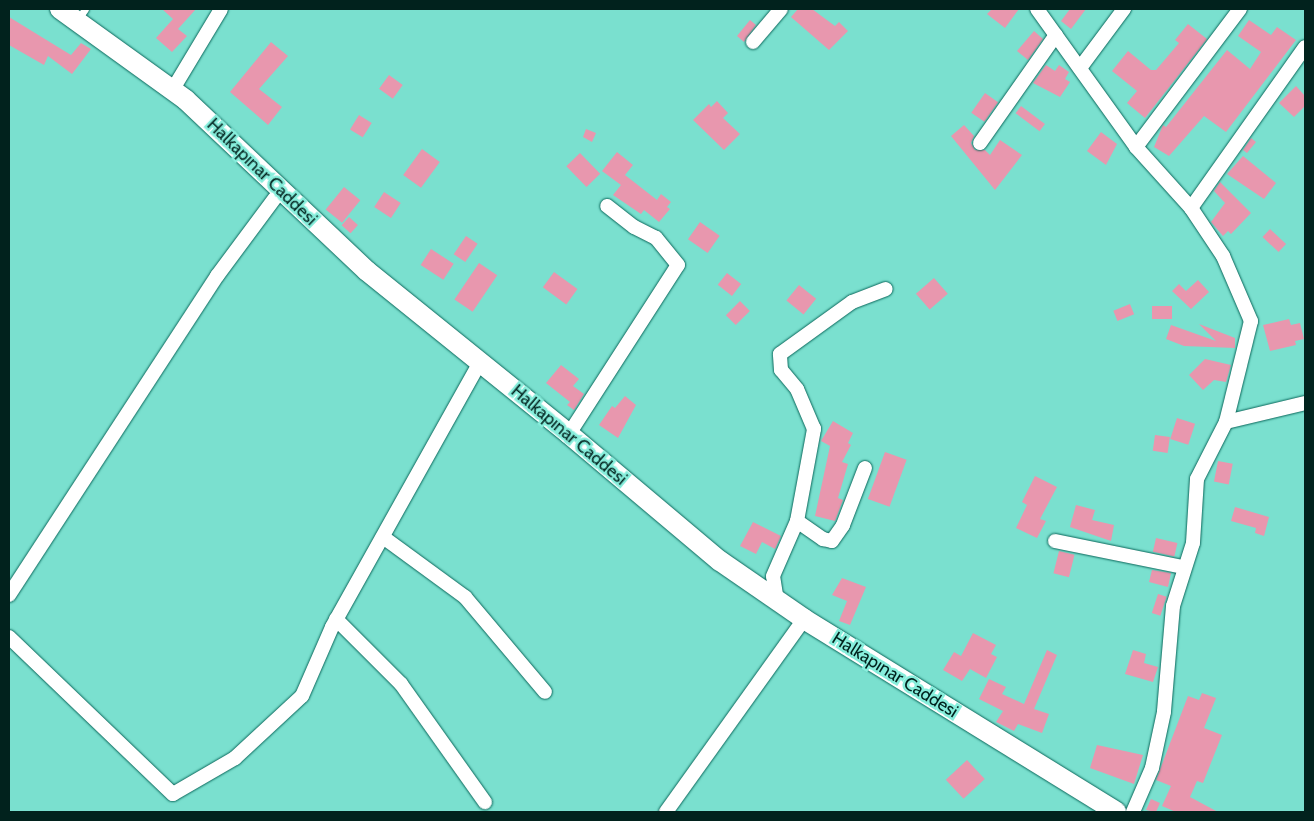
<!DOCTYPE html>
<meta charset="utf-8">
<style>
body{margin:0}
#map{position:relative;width:1314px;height:821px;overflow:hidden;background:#7ae0cf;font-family:Cabin,sans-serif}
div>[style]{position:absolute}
.building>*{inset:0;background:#e897ae;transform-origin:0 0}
.roads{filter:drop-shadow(0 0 1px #0b675b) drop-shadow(0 0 1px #0b675b)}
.service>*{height:7px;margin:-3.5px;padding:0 3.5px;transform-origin:3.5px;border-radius:3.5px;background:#fff}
.minor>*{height:14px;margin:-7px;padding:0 7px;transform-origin:7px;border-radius:7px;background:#fff}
.secondary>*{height:20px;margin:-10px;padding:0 10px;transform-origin:10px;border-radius:10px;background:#fff}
span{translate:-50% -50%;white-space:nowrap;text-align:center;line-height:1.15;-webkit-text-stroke:5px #87eedc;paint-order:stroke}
.street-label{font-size:18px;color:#01221d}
.frame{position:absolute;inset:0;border:10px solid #01221d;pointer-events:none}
</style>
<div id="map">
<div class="building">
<div style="clip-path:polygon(162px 9px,196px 9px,178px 29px,187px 36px,172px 52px,156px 38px,173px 19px)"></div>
<div style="clip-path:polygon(798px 9px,812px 9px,835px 26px,839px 22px,848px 31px,829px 50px,791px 17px)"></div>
<div style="clip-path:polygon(992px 9px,1019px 9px,1005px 28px,987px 14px)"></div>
<div style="clip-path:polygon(1070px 9px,1086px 9px,1071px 29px,1061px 21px)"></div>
<div style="clip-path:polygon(9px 17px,71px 55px,81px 43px,91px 49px,72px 74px,48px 56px,44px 65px,9px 45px)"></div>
<div style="clip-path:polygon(750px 20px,756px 25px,744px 42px,737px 36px)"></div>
<div style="clip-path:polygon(1249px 20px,1271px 35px,1277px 27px,1296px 40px,1226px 132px,1204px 116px,1169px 156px,1154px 147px,1163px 125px,1166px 127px,1227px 50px,1250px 69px,1261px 52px,1238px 36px)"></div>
<div style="clip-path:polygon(1188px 24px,1207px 39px,1145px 118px,1127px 103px,1137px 91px,1112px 71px,1128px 51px,1151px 70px,1156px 70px,1179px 43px,1175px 40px)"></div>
<div style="clip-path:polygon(1034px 31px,1043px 39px,1028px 60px,1017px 51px)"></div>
<div style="clip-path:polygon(271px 42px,288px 56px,259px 89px,282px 107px,268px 125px,230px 92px)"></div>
<div style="clip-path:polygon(1046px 65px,1055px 71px,1059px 65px,1069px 72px,1065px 79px,1070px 82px,1060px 97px,1033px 83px)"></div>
<div style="left:389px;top:75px;width:17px;height:17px;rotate:36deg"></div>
<div style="clip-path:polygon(1296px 86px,1305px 96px,1305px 106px,1294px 117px,1279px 103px)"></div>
<div style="left:985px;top:93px;width:16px;height:24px;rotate:35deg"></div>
<div style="clip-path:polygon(717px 101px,728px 113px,723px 118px,740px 134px,724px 150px,693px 120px,709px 104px,711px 107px)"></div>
<div style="left:1021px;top:106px;width:30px;height:9px;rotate:37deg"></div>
<div style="left:359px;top:115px;width:15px;height:17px;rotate:32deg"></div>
<div style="clip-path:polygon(964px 125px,974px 136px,971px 143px,975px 150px,985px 150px,990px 155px,1000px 140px,1022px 155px,995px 190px,951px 136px)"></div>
<div style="clip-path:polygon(586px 129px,596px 133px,592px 142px,583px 137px)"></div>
<div style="clip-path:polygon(1101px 132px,1117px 144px,1106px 165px,1087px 151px)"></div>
<div style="clip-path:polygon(1251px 138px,1256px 142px,1247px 153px,1243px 150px)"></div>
<div style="left:422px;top:149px;width:22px;height:32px;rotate:36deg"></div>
<div style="clip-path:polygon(617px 152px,633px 165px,625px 175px,657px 200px,661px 194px,671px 202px,667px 207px,670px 209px,659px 222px,644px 210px,641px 214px,613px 195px,621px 185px,602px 171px)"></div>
<div style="left:580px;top:153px;width:29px;height:19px;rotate:46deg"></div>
<div style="clip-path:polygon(1243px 156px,1276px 183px,1264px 199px,1227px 174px)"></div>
<div style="clip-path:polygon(1220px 182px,1251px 213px,1231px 234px,1228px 231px,1223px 236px,1211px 222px,1225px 203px,1214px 191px)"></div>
<div style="left:344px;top:187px;width:21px;height:29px;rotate:39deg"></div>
<div style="left:384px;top:192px;width:20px;height:18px;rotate:33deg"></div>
<div style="left:349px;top:217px;width:12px;height:11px;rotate:42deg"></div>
<div style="left:700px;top:222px;width:24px;height:21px;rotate:35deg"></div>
<div style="left:1270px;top:229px;width:22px;height:11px;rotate:43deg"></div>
<div style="left:466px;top:236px;width:14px;height:22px;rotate:34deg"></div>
<div style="left:431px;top:249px;width:27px;height:19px;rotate:33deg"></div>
<div style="left:479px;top:263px;width:22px;height:44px;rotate:34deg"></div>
<div style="left:554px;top:272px;width:29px;height:19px;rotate:36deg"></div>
<div style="left:727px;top:273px;width:18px;height:15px;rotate:38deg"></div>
<div style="left:934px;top:278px;width:21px;height:24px;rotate:49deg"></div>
<div style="clip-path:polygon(1198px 280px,1209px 292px,1191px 309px,1172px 291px,1179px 284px,1186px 291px)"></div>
<div style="left:799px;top:285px;width:22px;height:20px;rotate:39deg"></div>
<div style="left:740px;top:301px;width:14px;height:20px;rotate:45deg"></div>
<div style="left:1130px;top:304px;width:11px;height:18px;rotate:68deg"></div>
<div style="left:1152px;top:306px;width:20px;height:13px"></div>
<div style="clip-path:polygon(1289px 319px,1291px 325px,1300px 323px,1304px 339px,1295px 341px,1296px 345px,1270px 351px,1263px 325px)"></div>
<div style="clip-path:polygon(1199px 324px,1235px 338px,1235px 348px,1184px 346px,1166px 339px,1171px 325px,1216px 341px)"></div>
<div style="clip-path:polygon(1205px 359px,1231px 365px,1226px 382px,1214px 380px,1203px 390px,1189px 375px)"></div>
<div style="clip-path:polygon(561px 365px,579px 379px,573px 386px,584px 394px,574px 410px,567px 405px,570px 402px,546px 383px)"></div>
<div style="clip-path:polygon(625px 396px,636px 405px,618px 438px,599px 425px,612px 406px,615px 408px)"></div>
<div style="left:1177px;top:418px;width:19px;height:22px;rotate:18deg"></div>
<div style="clip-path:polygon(833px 421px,853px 433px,848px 443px,851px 445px,842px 462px,848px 464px,838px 498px,843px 500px,835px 521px,815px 516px,830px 446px,821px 441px)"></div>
<div style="left:1155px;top:435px;width:15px;height:16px;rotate:8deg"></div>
<div style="left:885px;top:452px;width:23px;height:50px;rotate:20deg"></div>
<div style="left:1218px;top:461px;width:15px;height:21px;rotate:11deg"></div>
<div style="clip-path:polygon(1035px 476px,1057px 487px,1040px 519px,1046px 521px,1037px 538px,1016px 528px,1027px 505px,1022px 502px)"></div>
<div style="clip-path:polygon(1076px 505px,1095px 510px,1092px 520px,1114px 525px,1111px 541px,1070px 527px)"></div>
<div style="clip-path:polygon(1235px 507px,1269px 517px,1264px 536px,1255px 533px,1256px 528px,1231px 521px)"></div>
<div style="clip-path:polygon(753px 522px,781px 536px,775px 549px,762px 542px,756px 554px,740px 546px)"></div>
<div style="left:1156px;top:538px;width:22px;height:14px;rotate:13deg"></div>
<div style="left:1059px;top:551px;width:16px;height:23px;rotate:14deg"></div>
<div style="clip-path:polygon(1152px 570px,1171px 573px,1168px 587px,1149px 582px)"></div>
<div style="clip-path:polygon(842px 578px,866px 587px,850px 625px,839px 621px,847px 601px,832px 595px)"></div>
<div style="left:1158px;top:594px;width:9px;height:20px;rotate:18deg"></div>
<div style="clip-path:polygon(973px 633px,996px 645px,991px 654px,997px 657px,986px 678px,970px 669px,962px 681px,943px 670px,954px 652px,961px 656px)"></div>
<div style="clip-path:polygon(1047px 650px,1057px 655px,1034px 709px,1049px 714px,1042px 733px,1018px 724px,1014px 731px,996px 722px,1003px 711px,979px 699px,989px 679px,1006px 687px,1002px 694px,1024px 704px)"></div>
<div style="clip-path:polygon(1133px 650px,1146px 654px,1144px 663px,1158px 667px,1153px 682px,1125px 674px)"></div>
<div style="clip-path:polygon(1202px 693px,1216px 698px,1204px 728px,1222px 735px,1203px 783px,1197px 781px,1190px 797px,1218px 812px,1176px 812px,1162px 806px,1171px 786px,1156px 780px,1188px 696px,1199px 700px)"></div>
<div style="clip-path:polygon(1097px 745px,1143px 755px,1134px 784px,1090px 768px)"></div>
<div style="left:967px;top:760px;width:26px;height:29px;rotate:47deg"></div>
<div style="clip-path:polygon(1151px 799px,1160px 803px,1156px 812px,1146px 810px)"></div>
</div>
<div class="roads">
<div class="service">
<div style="left:78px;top:19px;width:12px;rotate:-55deg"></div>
</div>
<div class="minor">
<div style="left:1037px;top:9px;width:170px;rotate:54.3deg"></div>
<div style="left:1136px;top:147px;width:82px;rotate:48deg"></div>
<div style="left:1191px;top:208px;width:58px;rotate:56.3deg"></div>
<div style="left:1223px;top:256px;width:71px;rotate:66.7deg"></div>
<div style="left:1251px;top:321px;width:104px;rotate:103.9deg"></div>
<div style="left:1226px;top:422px;width:64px;rotate:117deg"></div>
<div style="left:1197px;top:479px;width:64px;rotate:93.6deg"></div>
<div style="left:1193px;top:543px;width:66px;rotate:107.6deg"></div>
<div style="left:1173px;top:606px;width:106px;rotate:94.9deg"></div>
<div style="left:1164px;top:712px;width:57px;rotate:102.1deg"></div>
<div style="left:1152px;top:768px;width:48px;rotate:113.4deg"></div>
<div style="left:753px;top:42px;width:43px;rotate:-49.7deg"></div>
<div style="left:1080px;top:68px;width:74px;rotate:-53.3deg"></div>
<div style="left:173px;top:89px;width:93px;rotate:-59deg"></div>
<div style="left:980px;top:143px;width:132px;rotate:-54.9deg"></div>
<div style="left:1136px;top:147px;width:173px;rotate:-53deg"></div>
<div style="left:1191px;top:208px;width:197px;rotate:-54.7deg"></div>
<div style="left:1226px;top:422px;width:81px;rotate:-13.5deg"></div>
<div style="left:569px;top:434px;width:201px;rotate:-57.2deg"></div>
<div style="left:678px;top:265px;width:35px;rotate:-129deg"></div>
<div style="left:656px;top:238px;width:25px;rotate:-153deg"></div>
<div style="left:634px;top:227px;width:34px;rotate:-142deg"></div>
<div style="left:797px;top:521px;width:32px;rotate:35deg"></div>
<div style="left:823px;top:539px;width:9px;rotate:13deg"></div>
<div style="left:832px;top:541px;width:19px;rotate:-55deg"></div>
<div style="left:843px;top:525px;width:61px;rotate:-68.9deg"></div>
<div style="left:383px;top:537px;width:102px;rotate:36.2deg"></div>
<div style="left:465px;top:597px;width:124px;rotate:49.9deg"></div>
<div style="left:1055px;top:541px;width:131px;rotate:11.5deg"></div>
<div style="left:9px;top:595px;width:381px;rotate:-56.9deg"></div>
<div style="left:217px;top:276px;width:97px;rotate:-53.4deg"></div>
<div style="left:777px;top:601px;width:25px;rotate:-99deg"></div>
<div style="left:773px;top:576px;width:60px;rotate:-66.4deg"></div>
<div style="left:797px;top:521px;width:94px;rotate:-79.5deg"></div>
<div style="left:814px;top:429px;width:43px;rotate:-113deg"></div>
<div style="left:797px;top:389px;width:25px;rotate:-130deg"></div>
<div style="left:781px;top:370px;width:16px;rotate:-94deg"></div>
<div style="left:780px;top:354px;width:89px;rotate:-35.8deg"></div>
<div style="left:852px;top:302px;width:36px;rotate:-21deg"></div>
<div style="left:336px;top:619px;width:92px;rotate:45deg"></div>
<div style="left:401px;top:684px;width:145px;rotate:54.6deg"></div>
<div style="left:9px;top:637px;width:227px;rotate:43.8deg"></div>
<div style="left:173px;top:794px;width:72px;rotate:-30.1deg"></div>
<div style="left:235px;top:758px;width:91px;rotate:-42.8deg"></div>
<div style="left:302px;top:696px;width:75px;rotate:-66.5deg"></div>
<div style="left:332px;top:627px;width:304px;rotate:-60.8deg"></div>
<div style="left:666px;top:812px;width:237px;rotate:-54.4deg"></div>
</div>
<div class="secondary">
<div style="left:60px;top:9px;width:155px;rotate:35.8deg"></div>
<div style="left:186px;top:100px;width:249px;rotate:43.4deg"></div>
<div style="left:367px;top:271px;width:260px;rotate:38.9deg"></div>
<div style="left:569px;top:434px;width:197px;rotate:40.1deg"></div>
<div style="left:720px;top:561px;width:102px;rotate:34.6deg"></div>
<div style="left:804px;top:619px;width:367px;rotate:31.7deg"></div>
</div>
</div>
<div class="street-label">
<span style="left:262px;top:172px;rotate:44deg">Halkapınar Caddesi</span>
<span style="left:569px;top:435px;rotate:40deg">Halkapınar Caddesi</span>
<span style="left:895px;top:675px;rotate:32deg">Halkapınar Caddesi</span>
</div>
<div class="frame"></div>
</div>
